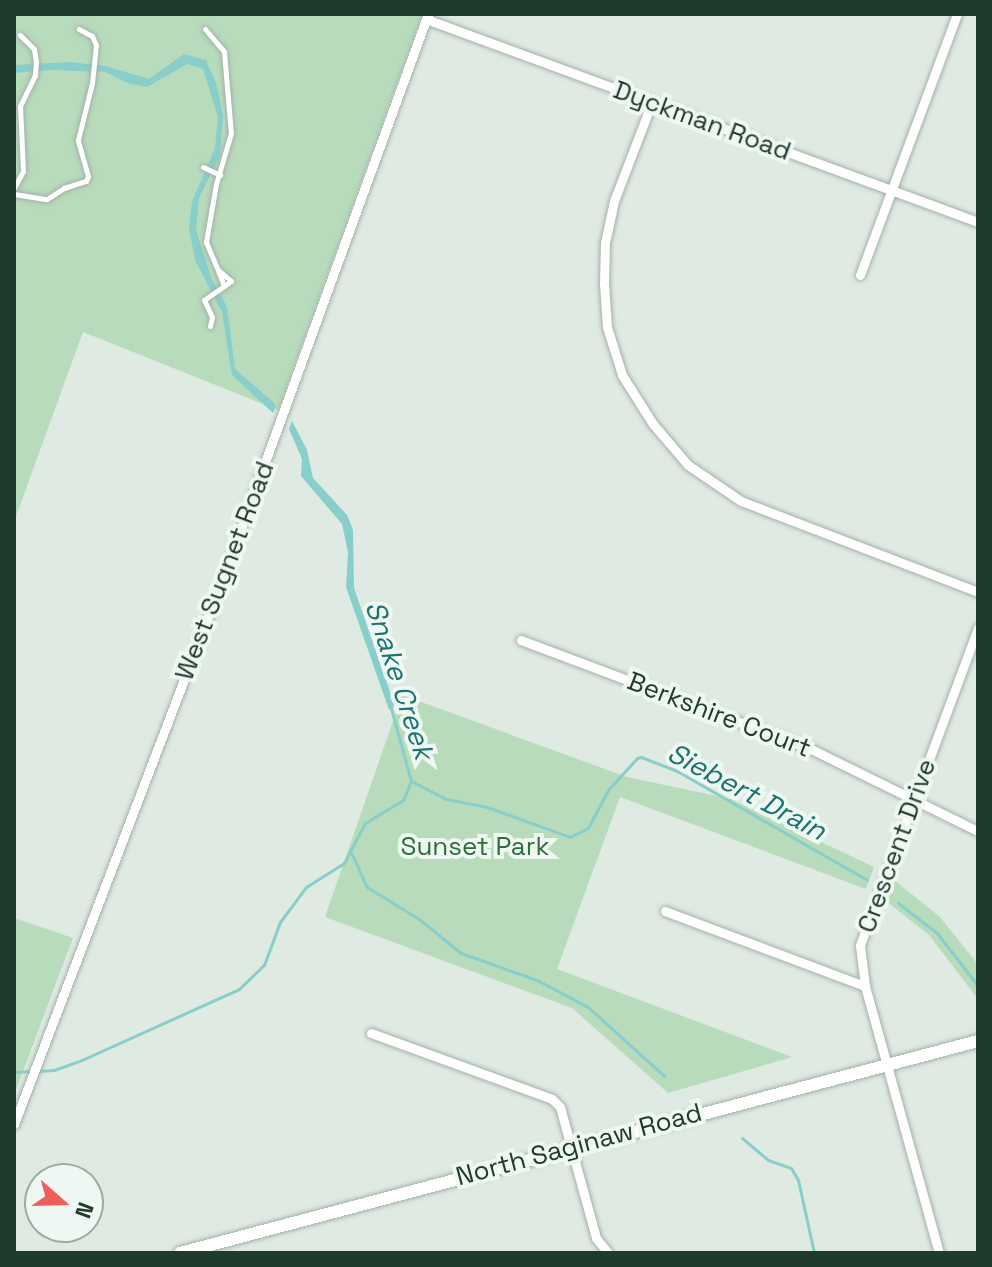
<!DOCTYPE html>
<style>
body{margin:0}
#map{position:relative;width:992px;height:1267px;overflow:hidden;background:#dfeae3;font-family:"Space Grotesk",sans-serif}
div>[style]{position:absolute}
.green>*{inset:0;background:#b8dbbb}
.water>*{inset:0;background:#88cecb}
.stream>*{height:3px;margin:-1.5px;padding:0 1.5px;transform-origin:1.5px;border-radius:1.5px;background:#88cecb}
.roads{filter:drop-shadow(0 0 2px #a2b2a9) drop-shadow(0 0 2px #a2b2a9)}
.lane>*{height:5px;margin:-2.5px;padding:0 2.5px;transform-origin:2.5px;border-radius:2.5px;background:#fff}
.street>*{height:9px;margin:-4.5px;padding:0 4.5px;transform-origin:4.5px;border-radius:4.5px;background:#fff}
.secondary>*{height:12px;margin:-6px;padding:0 6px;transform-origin:6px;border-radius:6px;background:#fff}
span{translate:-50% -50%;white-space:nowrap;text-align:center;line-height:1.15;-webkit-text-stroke:8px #eff7f2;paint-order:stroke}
.street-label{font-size:26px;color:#213a2e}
.park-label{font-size:26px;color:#2c6f38}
.water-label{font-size:28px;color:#1d7370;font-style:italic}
.frame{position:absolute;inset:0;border:16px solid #213a2e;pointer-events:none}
.north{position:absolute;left:24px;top:1163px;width:80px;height:80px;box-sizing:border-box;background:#eff7f2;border:2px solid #9daba4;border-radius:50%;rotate:110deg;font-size:22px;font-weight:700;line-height:32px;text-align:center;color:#213a2e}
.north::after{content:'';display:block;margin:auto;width:28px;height:36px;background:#ee5f5a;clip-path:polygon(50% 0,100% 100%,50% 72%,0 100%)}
</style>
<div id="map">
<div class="green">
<div style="clip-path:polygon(14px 14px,422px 14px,278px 410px,83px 332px,14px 522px)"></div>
<div style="clip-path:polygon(402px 695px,627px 777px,731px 799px,874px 867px,866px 889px,620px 797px,557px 969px,792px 1057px,668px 1093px,572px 1008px,325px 917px)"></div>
<div style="clip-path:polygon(894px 880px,940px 917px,976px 962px,978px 999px,929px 935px,886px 901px)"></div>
<div style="clip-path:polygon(14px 918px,73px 938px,14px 1095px)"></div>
</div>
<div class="water">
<div style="clip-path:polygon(184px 54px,206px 60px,217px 86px,223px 116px,220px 156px,199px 198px,196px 230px,211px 277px,227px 307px,235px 369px,273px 402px,276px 406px,273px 413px,232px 375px,222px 312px,195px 260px,189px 228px,192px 202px,215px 148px,218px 117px,203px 69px,187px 64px,147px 87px,127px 83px,105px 72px,51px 70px,14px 73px,14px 65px,69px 62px,106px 66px,149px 79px)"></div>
<div style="clip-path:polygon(292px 421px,307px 450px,313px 478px,347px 515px,353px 530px,354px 588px,395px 706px,389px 710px,346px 587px,348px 552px,342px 524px,301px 476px,302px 459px,289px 429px)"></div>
</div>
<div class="stream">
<div style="left:413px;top:782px;width:37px;rotate:27deg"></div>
<div style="left:446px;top:799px;width:42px;rotate:11deg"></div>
<div style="left:487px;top:807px;width:88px;rotate:19.9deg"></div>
<div style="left:570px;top:837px;width:20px;rotate:-27deg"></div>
<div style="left:588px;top:828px;width:43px;rotate:-62.2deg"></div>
<div style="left:608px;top:790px;width:43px;rotate:-47.8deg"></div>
<div style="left:637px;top:758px;width:4px;rotate:-14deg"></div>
<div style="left:641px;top:757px;width:39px;rotate:21deg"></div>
<div style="left:677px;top:771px;width:219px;rotate:29.8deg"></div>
<div style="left:352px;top:854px;width:36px;rotate:66deg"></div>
<div style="left:367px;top:887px;width:61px;rotate:31.6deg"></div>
<div style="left:419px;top:919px;width:54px;rotate:39deg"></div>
<div style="left:461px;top:953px;width:83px;rotate:19.7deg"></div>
<div style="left:539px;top:981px;width:55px;rotate:28deg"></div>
<div style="left:588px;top:1007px;width:103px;rotate:42.2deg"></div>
<div style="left:898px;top:903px;width:49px;rotate:37.6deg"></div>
<div style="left:937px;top:933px;width:67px;rotate:52.3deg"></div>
<div style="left:38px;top:1071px;width:16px;rotate:-4deg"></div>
<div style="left:54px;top:1070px;width:32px;rotate:-20deg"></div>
<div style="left:84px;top:1059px;width:170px;rotate:-24.3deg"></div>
<div style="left:239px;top:989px;width:35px;rotate:-44deg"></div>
<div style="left:264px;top:965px;width:46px;rotate:-69.6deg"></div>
<div style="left:280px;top:922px;width:44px;rotate:-53.4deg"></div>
<div style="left:306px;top:887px;width:45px;rotate:-32.3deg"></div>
<div style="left:344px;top:863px;width:45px;rotate:-62.3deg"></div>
<div style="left:365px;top:823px;width:44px;rotate:-31.2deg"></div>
<div style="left:403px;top:800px;width:21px;rotate:-67deg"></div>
<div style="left:411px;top:781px;width:79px;rotate:-105.4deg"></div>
<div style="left:14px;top:1072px;width:16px;rotate:-4deg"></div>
<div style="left:742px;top:1138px;width:34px;rotate:40deg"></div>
<div style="left:768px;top:1160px;width:24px;rotate:19deg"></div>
<div style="left:791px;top:1168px;width:14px;rotate:60deg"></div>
<div style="left:798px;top:1180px;width:75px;rotate:77.6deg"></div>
</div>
<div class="roads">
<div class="lane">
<div style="left:205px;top:29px;width:30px;rotate:50deg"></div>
<div style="left:224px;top:52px;width:81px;rotate:85.1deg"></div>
<div style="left:231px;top:133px;width:53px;rotate:106.4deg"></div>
<div style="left:216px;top:184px;width:59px;rotate:99.8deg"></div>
<div style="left:206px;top:242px;width:30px;rotate:67deg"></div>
<div style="left:218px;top:270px;width:17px;rotate:40deg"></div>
<div style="left:231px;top:281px;width:9px;rotate:144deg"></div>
<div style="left:224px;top:286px;width:17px;rotate:-111deg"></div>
<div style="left:203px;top:167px;width:19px;rotate:25deg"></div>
<div style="left:14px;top:188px;width:19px;rotate:-62deg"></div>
<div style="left:23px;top:171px;width:65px;rotate:-92.6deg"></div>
<div style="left:20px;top:106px;width:34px;rotate:-64deg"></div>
<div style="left:35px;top:75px;width:13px;rotate:-86deg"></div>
<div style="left:36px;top:62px;width:13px;rotate:-99deg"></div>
<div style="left:34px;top:49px;width:20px;rotate:-135deg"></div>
<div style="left:14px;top:194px;width:33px;rotate:9deg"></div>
<div style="left:47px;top:199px;width:20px;rotate:-33deg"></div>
<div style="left:64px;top:188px;width:23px;rotate:-18deg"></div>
<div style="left:86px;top:181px;width:5px;rotate:-68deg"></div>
<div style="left:88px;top:176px;width:37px;rotate:-106deg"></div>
<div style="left:78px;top:140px;width:59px;rotate:-76.2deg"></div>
<div style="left:92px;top:83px;width:38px;rotate:-84deg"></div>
<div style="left:96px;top:45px;width:10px;rotate:-114deg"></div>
<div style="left:92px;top:36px;width:15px;rotate:-152deg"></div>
<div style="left:210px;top:326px;width:9px;rotate:-77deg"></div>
<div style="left:212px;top:317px;width:19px;rotate:-115deg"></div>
<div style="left:204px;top:300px;width:24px;rotate:-35deg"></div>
</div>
<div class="street">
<div style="left:426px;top:19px;width:588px;rotate:20.19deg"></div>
<div style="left:652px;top:102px;width:106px;rotate:111deg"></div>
<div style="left:614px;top:201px;width:43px;rotate:102.1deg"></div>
<div style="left:605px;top:243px;width:40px;rotate:91.4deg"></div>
<div style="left:604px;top:283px;width:44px;rotate:86.1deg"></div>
<div style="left:607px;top:327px;width:50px;rotate:72.6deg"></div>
<div style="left:622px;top:375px;width:58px;rotate:57.7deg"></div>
<div style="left:653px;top:424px;width:54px;rotate:49.5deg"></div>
<div style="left:688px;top:465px;width:64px;rotate:34.2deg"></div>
<div style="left:741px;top:501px;width:254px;rotate:21deg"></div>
<div style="left:860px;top:275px;width:278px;rotate:-69.6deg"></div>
<div style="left:521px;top:640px;width:308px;rotate:20.6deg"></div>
<div style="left:809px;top:748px;width:188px;rotate:26.2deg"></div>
<div style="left:665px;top:911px;width:214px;rotate:20.6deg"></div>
<div style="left:371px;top:1033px;width:193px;rotate:20deg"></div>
<div style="left:552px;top:1099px;width:11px;rotate:45deg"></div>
<div style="left:560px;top:1107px;width:136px;rotate:74.6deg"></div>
<div style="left:596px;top:1238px;width:19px;rotate:51deg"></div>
<div style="left:14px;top:1124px;width:588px;rotate:-69.07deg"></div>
<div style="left:224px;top:575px;width:597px;rotate:-70.02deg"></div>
<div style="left:939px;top:1253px;width:277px;rotate:-105.5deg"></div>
<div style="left:865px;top:986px;width:41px;rotate:-97deg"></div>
<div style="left:860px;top:945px;width:338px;rotate:-69.6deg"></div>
</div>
<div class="secondary">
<div style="left:180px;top:1253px;width:826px;rotate:-14.88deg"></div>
</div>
</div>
<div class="street-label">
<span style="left:702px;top:121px;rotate:20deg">Dyckman Road</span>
<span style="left:225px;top:571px;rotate:-69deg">West Sugnet Road</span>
<span style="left:719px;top:715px;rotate:21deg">Berkshire Court</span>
<span style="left:897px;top:846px;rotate:-70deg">Crescent Drive</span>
<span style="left:579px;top:1145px;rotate:-15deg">North Saginaw Road</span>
</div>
<div class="park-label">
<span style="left:475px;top:847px">Sunset Park</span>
</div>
<div class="water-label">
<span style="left:400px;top:680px;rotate:72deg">Snake Creek</span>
<span style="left:747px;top:791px;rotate:28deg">Siebert Drain</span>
</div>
<div class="frame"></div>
<div class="north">N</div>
</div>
